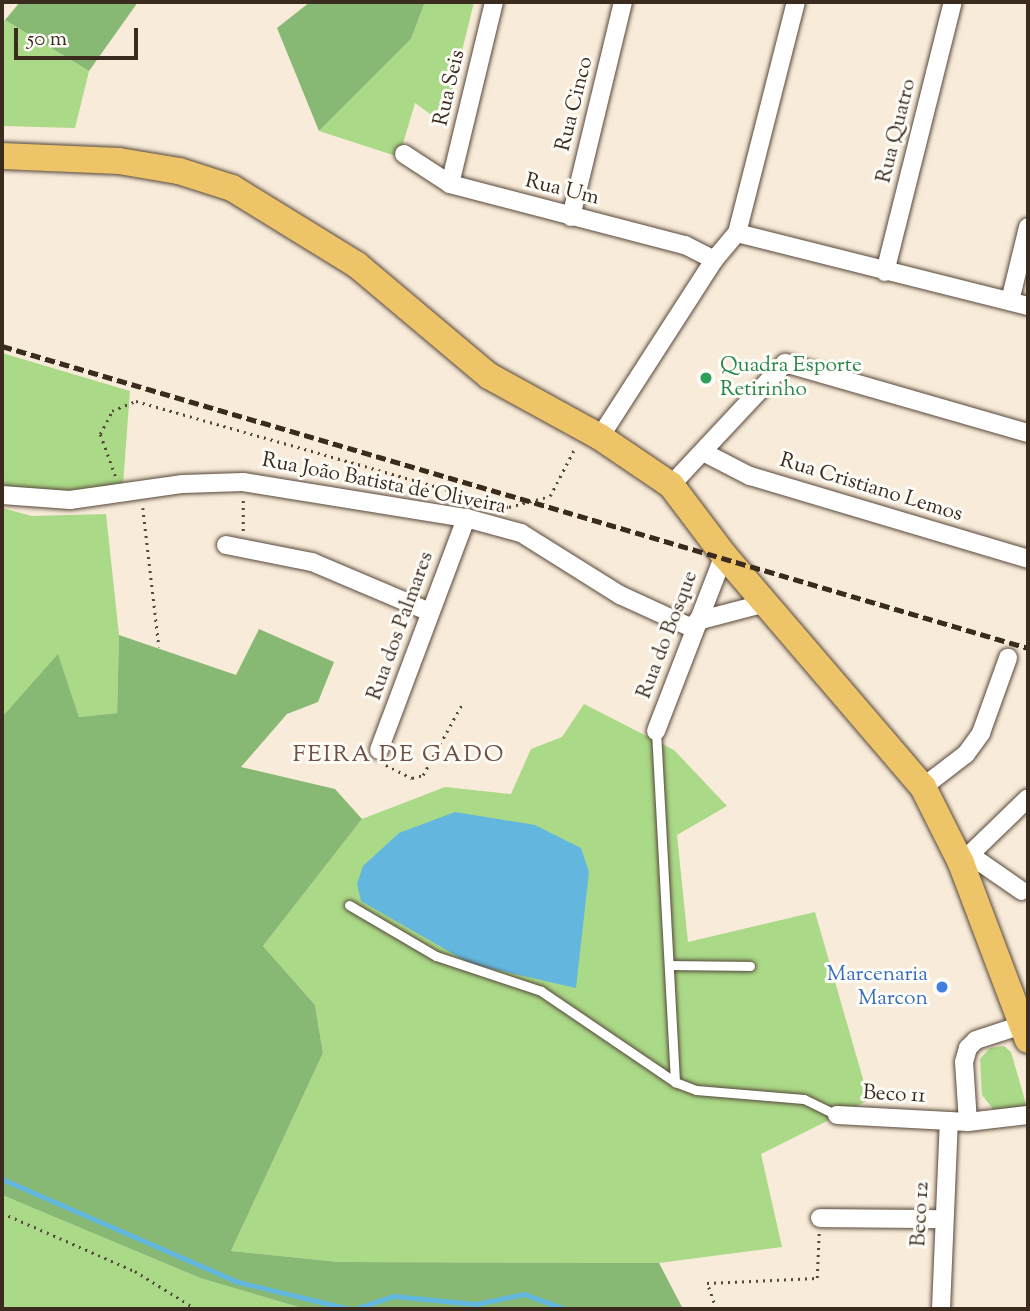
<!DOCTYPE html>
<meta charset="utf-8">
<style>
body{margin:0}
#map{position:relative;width:1030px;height:1311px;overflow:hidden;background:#f8ebd9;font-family:"Sorts Mill Goudy",serif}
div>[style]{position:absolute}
.green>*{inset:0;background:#aad987}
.forest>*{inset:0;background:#87b974}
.water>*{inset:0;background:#63b7df}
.stream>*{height:5px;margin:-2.5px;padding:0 2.5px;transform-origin:2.5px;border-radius:2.5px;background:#63b7df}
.path>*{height:2.5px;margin-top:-1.25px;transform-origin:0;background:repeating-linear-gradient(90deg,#57473a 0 2px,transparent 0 7px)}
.roads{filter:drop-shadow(0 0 2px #57473a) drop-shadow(0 0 2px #57473a)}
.service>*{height:9px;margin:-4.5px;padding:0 4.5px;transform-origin:4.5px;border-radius:4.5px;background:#fff}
.minor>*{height:18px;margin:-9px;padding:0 9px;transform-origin:9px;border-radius:9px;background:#fff}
.primary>*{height:26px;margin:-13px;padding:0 13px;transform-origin:13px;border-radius:13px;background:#eec469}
.rail>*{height:5px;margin-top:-2.5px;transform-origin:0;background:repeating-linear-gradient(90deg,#3b2a1e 0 10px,transparent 0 15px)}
.dots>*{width:19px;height:19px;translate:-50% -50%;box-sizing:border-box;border:4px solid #fdfcf7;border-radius:50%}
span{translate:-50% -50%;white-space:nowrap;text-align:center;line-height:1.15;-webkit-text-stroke:6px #fdfcf7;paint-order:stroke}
.street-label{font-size:21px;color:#3b2a1e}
.leisure-label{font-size:21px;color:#27864d}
.left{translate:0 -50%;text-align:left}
.shop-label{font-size:21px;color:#366cbe}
.right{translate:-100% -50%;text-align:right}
.neighbourhood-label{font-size:23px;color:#704f44;letter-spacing:2px}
.frame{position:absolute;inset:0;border:4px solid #3b2a1e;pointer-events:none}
.scale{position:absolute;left:14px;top:28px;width:124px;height:32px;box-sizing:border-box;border:4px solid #3b2a1e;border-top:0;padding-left:9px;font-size:21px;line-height:24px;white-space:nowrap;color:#3b2a1e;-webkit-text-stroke:5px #fdfcf7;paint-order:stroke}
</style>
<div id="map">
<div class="green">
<div style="clip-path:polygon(425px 2px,474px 2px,444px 124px,415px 103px,399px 157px,319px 131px,411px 39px)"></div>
<div style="clip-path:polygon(5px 20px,89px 71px,75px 128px,2px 126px,2px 23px)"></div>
<div style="clip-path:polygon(2px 353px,130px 391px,123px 484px,37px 494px,2px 485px)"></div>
<div style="clip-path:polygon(2px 508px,32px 516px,106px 514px,119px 635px,117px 713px,79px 717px,58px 655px,2px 717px)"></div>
<div style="clip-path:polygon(584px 704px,674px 750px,727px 806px,677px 835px,688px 942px,815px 912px,869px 1100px,761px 1154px,782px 1247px,659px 1263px,339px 1262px,231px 1251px,323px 1053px,315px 1005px,263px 946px,362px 819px,445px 787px,511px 794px,531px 749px,562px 737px)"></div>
<div style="clip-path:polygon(1004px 1046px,1011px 1052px,1028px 1111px,1002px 1113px,993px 1109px,982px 1095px,980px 1059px,990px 1048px)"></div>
<div style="clip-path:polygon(2px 1195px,200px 1278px,305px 1309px,2px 1309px)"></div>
</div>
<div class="forest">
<div style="clip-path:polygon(20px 2px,138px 2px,89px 71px,5px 20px)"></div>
<div style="clip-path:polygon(310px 2px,425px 2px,411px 39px,319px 131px,277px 28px)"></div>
<div style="clip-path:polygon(259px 629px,334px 662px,318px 702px,287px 714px,241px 767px,335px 789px,362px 819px,263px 946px,315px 1005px,323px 1053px,231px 1251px,339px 1262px,659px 1263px,683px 1309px,305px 1309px,200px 1278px,2px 1195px,2px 717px,58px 654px,79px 717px,117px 713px,119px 635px,236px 675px)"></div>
</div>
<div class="water">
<div style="clip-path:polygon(455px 812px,535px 825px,581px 848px,589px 872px,576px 988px,471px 964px,361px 901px,357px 884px,363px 866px,399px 833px)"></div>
</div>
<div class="stream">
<div style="left:2px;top:1179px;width:257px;rotate:23.6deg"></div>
<div style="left:238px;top:1282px;width:115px;rotate:13.6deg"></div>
<div style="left:354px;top:1309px;width:41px;rotate:-18.4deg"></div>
<div style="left:393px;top:1296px;width:83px;rotate:5.5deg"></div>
<div style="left:476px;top:1304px;width:49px;rotate:-11.8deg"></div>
<div style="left:524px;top:1294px;width:44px;rotate:20.1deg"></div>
</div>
<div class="path">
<div style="left:115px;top:476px;width:45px;rotate:-109.7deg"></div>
<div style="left:100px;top:434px;width:26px;rotate:-62deg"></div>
<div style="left:112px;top:411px;width:26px;rotate:-23deg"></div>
<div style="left:136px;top:401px;width:388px;rotate:15.9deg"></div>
<div style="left:509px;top:507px;width:42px;rotate:-15deg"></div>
<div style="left:550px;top:496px;width:56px;rotate:-62.5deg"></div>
<div style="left:143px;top:508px;width:140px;rotate:83.4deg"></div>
<div style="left:243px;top:531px;width:32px;rotate:-90deg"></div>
<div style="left:386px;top:765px;width:29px;rotate:27deg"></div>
<div style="left:412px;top:778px;width:11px;rotate:-15deg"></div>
<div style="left:423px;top:775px;width:81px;rotate:-61.2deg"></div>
<div style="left:2px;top:1213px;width:145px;rotate:23.6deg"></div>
<div style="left:135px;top:1271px;width:72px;rotate:31.9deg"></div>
<div style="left:716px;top:1309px;width:28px;rotate:-109deg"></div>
<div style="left:707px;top:1283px;width:110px;rotate:-2.6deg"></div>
<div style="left:817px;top:1278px;width:45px;rotate:-87.5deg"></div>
</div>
<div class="roads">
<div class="service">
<div style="left:656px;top:731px;width:352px;rotate:86.9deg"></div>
<div style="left:675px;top:1082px;width:22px;rotate:21deg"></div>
<div style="left:696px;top:1090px;width:108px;rotate:4.8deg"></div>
<div style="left:804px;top:1099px;width:37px;rotate:26deg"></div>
<div style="left:349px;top:905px;width:101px;rotate:30.4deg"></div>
<div style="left:436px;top:956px;width:111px;rotate:18.4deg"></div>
<div style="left:541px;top:991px;width:162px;rotate:34.2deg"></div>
<div style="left:671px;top:965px;width:79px;rotate:0.7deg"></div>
</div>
<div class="minor">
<div style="left:404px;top:154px;width:55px;rotate:33.1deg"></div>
<div style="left:450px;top:184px;width:243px;rotate:14.6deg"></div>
<div style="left:685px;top:245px;width:33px;rotate:27deg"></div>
<div style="left:450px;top:184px;width:187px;rotate:-76.4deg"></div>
<div style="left:571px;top:217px;width:221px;rotate:-76.4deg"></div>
<div style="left:737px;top:233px;width:300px;rotate:14.1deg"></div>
<div style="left:885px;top:272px;width:278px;rotate:-75.9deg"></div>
<div style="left:1010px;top:301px;width:76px;rotate:-76.3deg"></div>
<div style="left:600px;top:437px;width:211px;rotate:-57.2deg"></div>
<div style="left:714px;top:260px;width:35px;rotate:-50deg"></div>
<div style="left:737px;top:233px;width:238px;rotate:-75.7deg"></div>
<div style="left:703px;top:452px;width:53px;rotate:27.1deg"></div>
<div style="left:750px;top:476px;width:290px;rotate:16.6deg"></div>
<div style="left:671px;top:485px;width:167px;rotate:-46.9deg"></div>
<div style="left:785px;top:363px;width:253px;rotate:16.1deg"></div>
<div style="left:2px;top:495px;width:68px;rotate:4.2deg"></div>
<div style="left:70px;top:500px;width:114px;rotate:-8.1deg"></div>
<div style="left:183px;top:484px;width:60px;rotate:-1.9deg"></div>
<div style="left:243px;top:482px;width:226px;rotate:9.2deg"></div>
<div style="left:466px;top:518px;width:57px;rotate:15.3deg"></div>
<div style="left:521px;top:533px;width:117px;rotate:32.1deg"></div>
<div style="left:620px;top:595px;width:79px;rotate:24.6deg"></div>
<div style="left:226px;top:545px;width:88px;rotate:11.2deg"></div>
<div style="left:312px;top:562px;width:128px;rotate:23deg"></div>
<div style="left:697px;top:621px;width:71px;rotate:-14.6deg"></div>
<div style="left:656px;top:731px;width:189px;rotate:-68.9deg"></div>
<div style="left:379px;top:750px;width:248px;rotate:-69.4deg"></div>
<div style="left:923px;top:787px;width:54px;rotate:-37.5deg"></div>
<div style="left:966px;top:754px;width:26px;rotate:-54deg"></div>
<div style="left:981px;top:733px;width:80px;rotate:-70.2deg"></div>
<div style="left:970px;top:855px;width:63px;rotate:34.7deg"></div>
<div style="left:961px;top:863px;width:93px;rotate:-44.1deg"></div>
<div style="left:837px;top:1115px;width:131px;rotate:3.1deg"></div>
<div style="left:968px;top:1122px;width:60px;rotate:-6.7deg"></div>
<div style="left:968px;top:1122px;width:60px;rotate:-93.8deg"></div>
<div style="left:964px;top:1062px;width:15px;rotate:-74deg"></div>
<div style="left:968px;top:1048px;width:11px;rotate:-45deg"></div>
<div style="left:976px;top:1040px;width:48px;rotate:-18.1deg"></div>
<div style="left:820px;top:1218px;width:122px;rotate:0.5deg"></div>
<div style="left:941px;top:1309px;width:188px;rotate:-87.6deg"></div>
</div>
<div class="primary">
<div style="left:2px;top:156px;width:117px;rotate:2.4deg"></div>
<div style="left:119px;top:161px;width:61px;rotate:9.5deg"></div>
<div style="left:179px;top:171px;width:56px;rotate:17.8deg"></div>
<div style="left:232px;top:188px;width:147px;rotate:31.6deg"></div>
<div style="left:357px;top:265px;width:172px;rotate:40.1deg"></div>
<div style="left:489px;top:376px;width:127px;rotate:28.8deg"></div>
<div style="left:600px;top:437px;width:86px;rotate:34.1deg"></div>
<div style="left:671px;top:485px;width:88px;rotate:52.9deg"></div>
<div style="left:724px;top:555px;width:306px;rotate:49.4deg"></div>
<div style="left:923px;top:787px;width:85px;rotate:63.4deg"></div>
<div style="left:961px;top:863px;width:189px;rotate:69.3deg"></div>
</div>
</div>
<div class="rail">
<div style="left:2px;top:346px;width:1070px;rotate:16.4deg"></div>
</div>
<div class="dots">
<div style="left:706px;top:378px;background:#2e9e5b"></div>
<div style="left:942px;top:987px;background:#3f7fe0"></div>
</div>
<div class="street-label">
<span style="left:450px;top:88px;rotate:-77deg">Rua Seis</span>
<span style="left:575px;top:104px;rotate:-76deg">Rua Cinco</span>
<span style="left:897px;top:131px;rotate:-76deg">Rua Quatro</span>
<span style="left:562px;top:190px;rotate:14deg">Rua Um</span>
<span style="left:384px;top:484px;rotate:11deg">Rua João Batista de Oliveira</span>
<span style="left:871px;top:488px;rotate:17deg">Rua Cristiano Lemos</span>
<span style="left:401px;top:626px;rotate:-70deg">Rua dos Palmares</span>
<span style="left:668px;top:635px;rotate:-69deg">Rua do Bosque</span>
<span style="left:894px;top:1095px;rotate:3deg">Beco 11</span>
<span style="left:921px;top:1214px;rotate:-87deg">Beco 12</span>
</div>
<div class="leisure-label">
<span class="left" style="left:720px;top:378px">Quadra Esporte<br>Retirinho</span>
</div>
<div class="shop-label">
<span class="right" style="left:928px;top:987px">Marcenaria<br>Marcon</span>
</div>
<div class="neighbourhood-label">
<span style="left:399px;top:756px">FEIRA DE GADO</span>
</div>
<div class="frame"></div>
<div class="scale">50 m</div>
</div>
